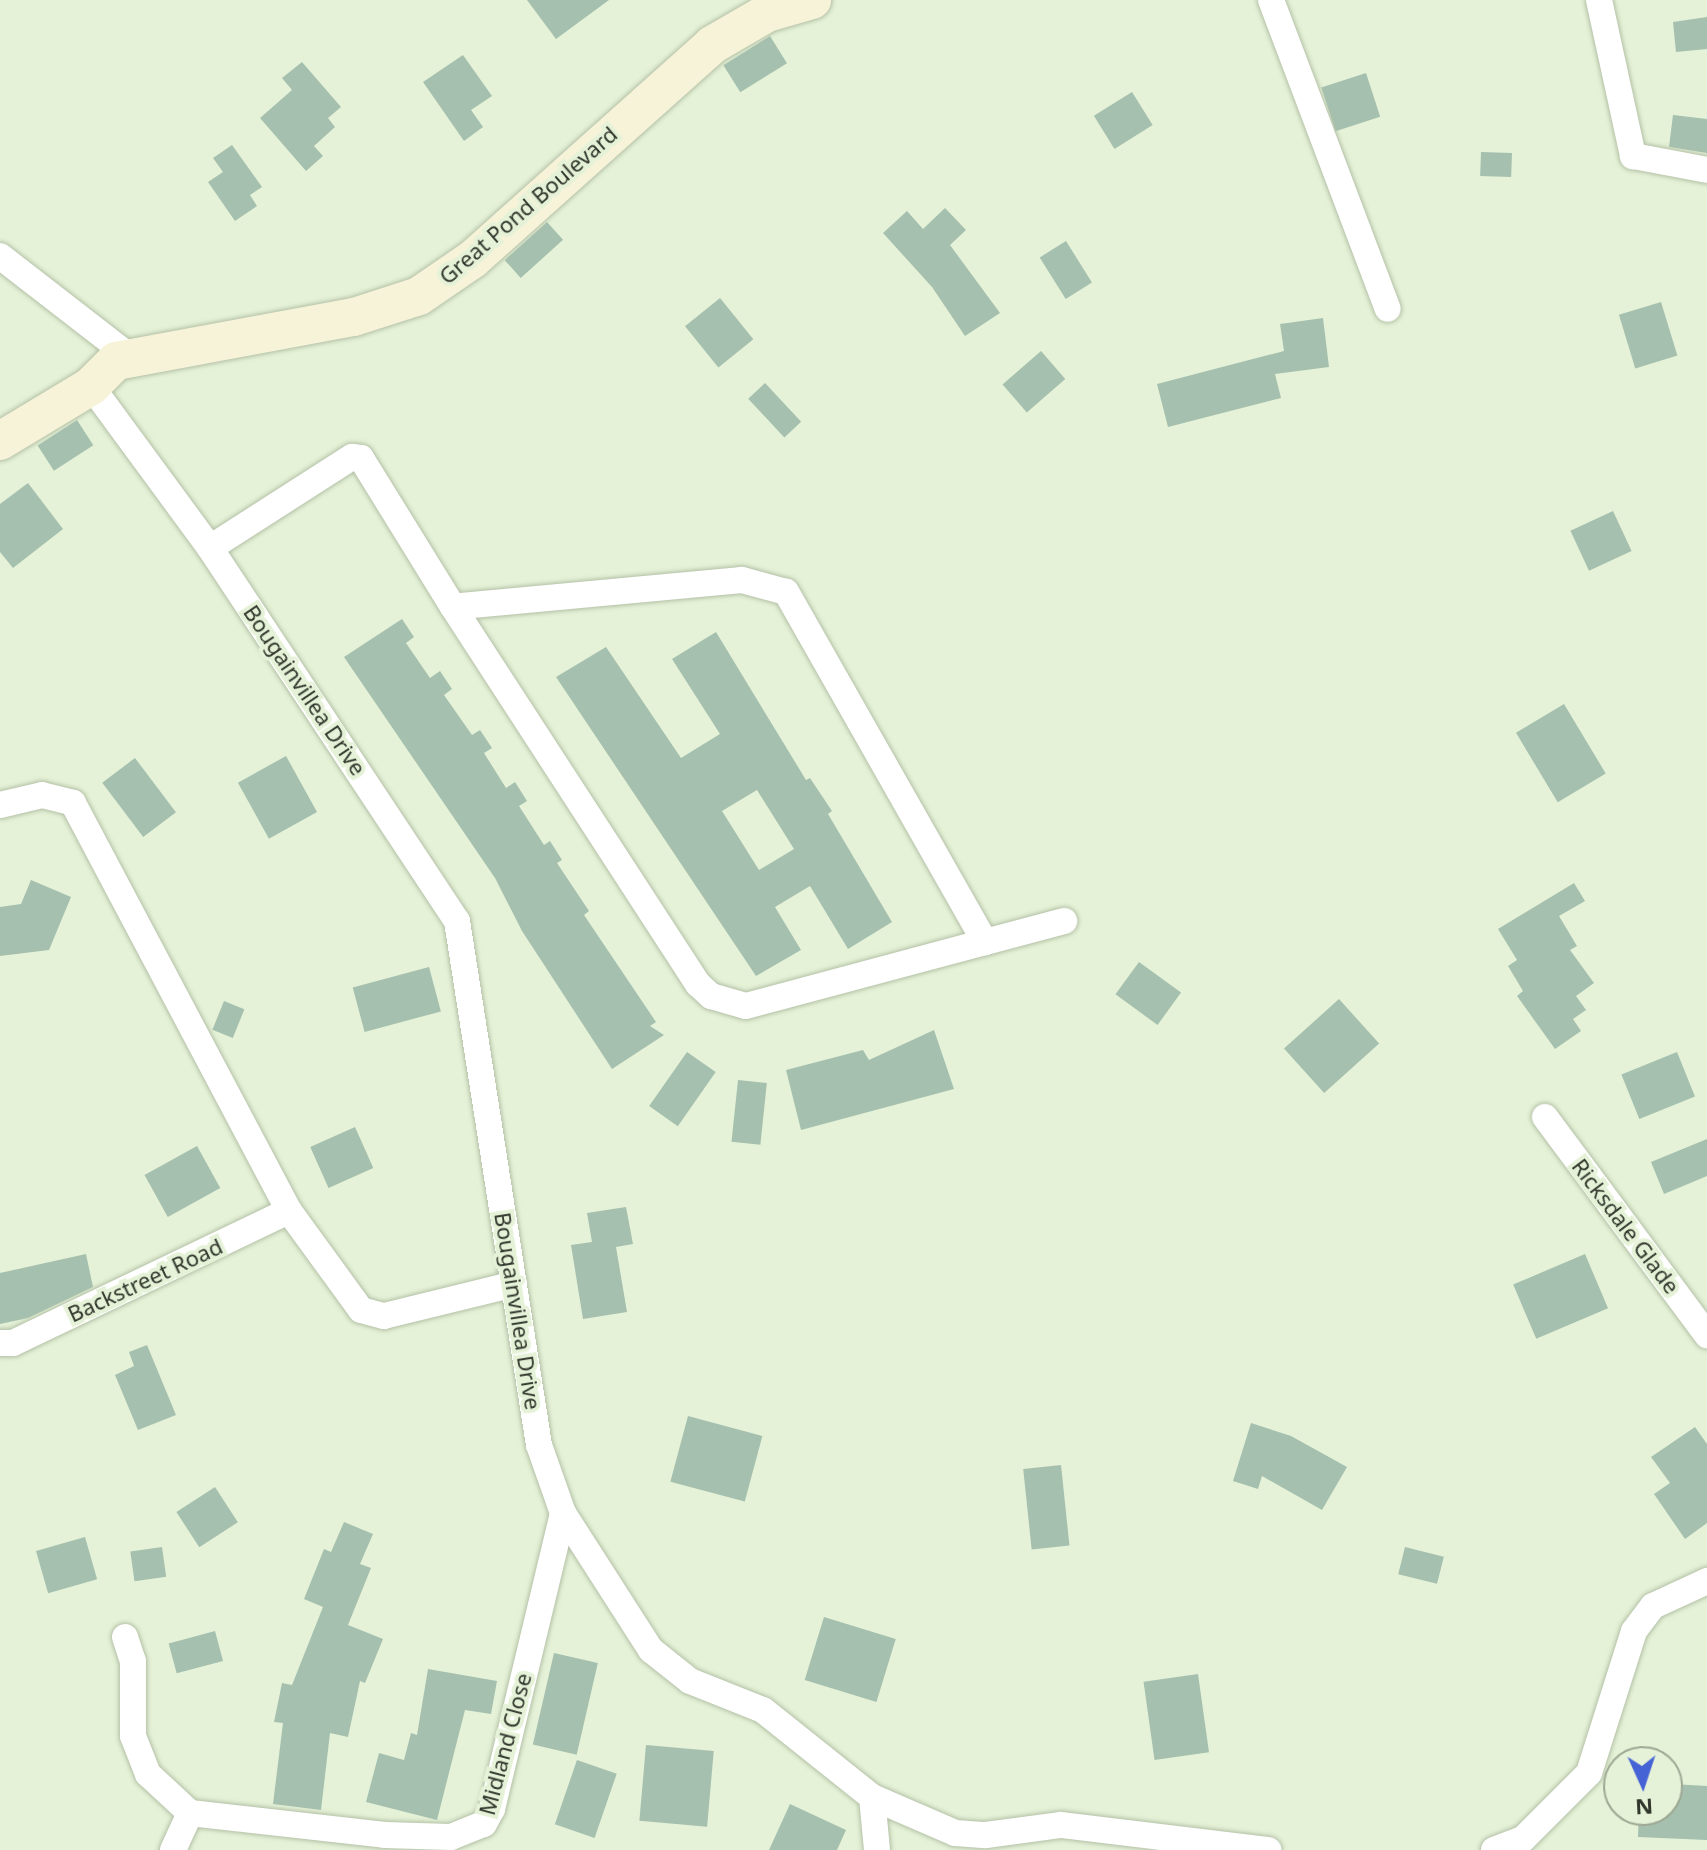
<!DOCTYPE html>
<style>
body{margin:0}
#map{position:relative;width:1707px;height:1850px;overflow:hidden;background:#e5f2d7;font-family:"Noto Sans",sans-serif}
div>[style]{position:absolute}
.building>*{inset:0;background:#a5c0af;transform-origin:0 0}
.roads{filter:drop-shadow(0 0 2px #b4c1a7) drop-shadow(0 0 2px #b4c1a7)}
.street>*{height:26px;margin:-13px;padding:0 13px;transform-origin:13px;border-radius:13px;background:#fff}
.secondary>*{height:38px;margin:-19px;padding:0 19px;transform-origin:19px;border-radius:19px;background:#f7f3d9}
span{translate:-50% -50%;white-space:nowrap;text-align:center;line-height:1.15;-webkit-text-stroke:8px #e5f2d7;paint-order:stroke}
.street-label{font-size:22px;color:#31362c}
.north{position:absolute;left:1603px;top:1746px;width:80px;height:80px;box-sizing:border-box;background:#e5f2d7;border:2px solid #9da793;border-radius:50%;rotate:177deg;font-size:22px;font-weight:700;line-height:32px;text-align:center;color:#31362c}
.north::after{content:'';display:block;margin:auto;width:28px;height:36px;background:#4663d6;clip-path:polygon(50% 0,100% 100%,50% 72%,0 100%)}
</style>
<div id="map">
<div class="building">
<div style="clip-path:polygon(527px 0,609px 0,556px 39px)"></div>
<div style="clip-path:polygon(1707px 17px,1707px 49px,1676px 52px,1673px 22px)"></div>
<div style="left:770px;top:36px;width:32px;height:55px;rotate:58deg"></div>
<div style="clip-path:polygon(463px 55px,492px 96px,471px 110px,483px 127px,464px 141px,423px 82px)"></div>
<div style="clip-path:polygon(302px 62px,341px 107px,328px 118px,335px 127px,314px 146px,323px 156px,306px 171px,260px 118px,292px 90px,282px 78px)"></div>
<div style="left:1366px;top:73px;width:46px;height:47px;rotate:72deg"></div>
<div style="left:1132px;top:92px;width:39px;height:45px;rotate:58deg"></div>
<div style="clip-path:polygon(1673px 115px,1707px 119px,1707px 153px,1669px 147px)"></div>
<div style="clip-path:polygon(232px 145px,262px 187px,250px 195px,257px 206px,235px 221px,208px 182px,223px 172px,213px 158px)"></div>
<div style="left:1481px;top:152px;width:31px;height:24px;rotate:2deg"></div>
<div style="clip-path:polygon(945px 208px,966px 230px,950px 245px,1000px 313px,965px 336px,932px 287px,883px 233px,907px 211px,923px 229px)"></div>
<div style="left:547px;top:222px;width:24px;height:57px;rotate:48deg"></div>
<div style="left:1066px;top:241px;width:49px;height:31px;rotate:58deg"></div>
<div style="left:720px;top:298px;width:53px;height:45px;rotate:51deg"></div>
<div style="left:1661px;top:302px;width:56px;height:44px;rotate:73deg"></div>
<div style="clip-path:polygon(1323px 318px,1329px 367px,1275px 374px,1281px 398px,1168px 427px,1157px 384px,1284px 351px,1280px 324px)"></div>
<div style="left:1041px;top:351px;width:37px;height:51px;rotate:49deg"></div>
<div style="left:765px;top:383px;width:53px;height:23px;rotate:47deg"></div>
<div style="left:77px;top:420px;width:30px;height:47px;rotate:57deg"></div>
<div style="clip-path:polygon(28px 483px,63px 529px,13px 568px,0 552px,0 504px)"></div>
<div style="left:1613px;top:511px;width:44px;height:47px;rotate:65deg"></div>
<div style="clip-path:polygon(402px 619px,414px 637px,406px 643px,430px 678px,440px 671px,452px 689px,444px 695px,472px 735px,480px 730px,492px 748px,484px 753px,506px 788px,515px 782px,527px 801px,519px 806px,544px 845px,550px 841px,562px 860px,557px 863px,589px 911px,584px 915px,656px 1022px,650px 1026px,664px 1035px,612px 1069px,522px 931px,495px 878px,344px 657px)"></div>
<div style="clip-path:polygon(evenodd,716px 632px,806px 780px,810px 778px,832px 811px,828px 814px,892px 922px,848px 949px,810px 886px,775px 907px,801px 950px,756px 976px,556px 677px,606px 647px,681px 758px,720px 734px,672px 659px,716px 632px,757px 790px,794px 849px,759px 870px,722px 811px,757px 790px)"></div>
<div style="left:1564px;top:704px;width:81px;height:56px;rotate:59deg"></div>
<div style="left:286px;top:756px;width:64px;height:55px;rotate:61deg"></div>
<div style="left:135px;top:758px;width:68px;height:41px;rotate:53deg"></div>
<div style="clip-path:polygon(31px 880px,71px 897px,49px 950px,0 956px,0 907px,21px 904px)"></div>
<div style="clip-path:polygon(1574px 883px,1585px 901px,1559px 916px,1577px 946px,1570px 950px,1594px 983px,1576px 996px,1586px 1010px,1573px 1019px,1581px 1031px,1555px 1049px,1517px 996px,1523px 991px,1508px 966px,1517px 960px,1498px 929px)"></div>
<div style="left:1139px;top:962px;width:52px;height:40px;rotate:36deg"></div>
<div style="left:429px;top:967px;width:46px;height:79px;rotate:75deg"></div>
<div style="left:1339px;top:999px;width:60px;height:74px;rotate:48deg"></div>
<div style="left:224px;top:1001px;width:22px;height:31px;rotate:22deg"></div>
<div style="clip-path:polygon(934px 1030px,954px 1089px,801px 1130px,786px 1070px,863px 1050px,869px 1060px)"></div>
<div style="left:687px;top:1052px;width:35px;height:66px;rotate:35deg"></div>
<div style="left:1677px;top:1052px;width:48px;height:60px;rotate:68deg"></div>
<div style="left:738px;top:1080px;width:29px;height:62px;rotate:6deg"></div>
<div style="left:355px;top:1127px;width:45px;height:49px;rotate:66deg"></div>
<div style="clip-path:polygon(1707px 1139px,1707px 1176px,1664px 1194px,1651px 1162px)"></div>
<div style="left:197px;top:1146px;width:48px;height:60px;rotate:61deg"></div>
<div style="clip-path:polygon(626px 1207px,633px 1244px,616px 1247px,627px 1312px,583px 1319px,571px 1245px,592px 1242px,587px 1213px)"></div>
<div style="clip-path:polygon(86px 1254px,93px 1287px,28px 1318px,0 1324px,0 1273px)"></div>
<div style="left:1585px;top:1254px;width:59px;height:78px;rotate:67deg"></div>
<div style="clip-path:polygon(147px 1345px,176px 1415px,138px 1430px,115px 1375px,134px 1366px,129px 1352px)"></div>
<div style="left:688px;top:1416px;width:77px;height:68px;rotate:15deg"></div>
<div style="clip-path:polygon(1251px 1423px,1291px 1436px,1347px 1467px,1322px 1510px,1262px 1476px,1258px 1489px,1233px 1481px)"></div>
<div style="clip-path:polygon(1695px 1427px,1707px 1444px,1707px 1523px,1685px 1539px,1654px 1494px,1670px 1483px,1651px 1457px)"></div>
<div style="left:1061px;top:1465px;width:81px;height:38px;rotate:84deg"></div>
<div style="left:215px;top:1487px;width:42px;height:46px;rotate:57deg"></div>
<div style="clip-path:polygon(344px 1522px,373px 1534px,360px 1564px,371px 1568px,348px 1625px,383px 1639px,365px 1683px,360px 1681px,348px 1737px,330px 1733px,321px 1810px,273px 1804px,283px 1723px,274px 1722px,282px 1683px,292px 1685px,323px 1607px,304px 1599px,324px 1549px,331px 1552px)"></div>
<div style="left:85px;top:1537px;width:44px;height:51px;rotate:74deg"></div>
<div style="left:162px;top:1547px;width:30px;height:32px;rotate:82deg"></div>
<div style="left:1405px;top:1547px;width:40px;height:28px;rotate:14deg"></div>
<div style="left:824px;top:1617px;width:75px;height:66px;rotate:17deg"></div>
<div style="left:215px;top:1631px;width:31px;height:48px;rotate:75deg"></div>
<div style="left:554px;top:1653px;width:45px;height:94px;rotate:13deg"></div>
<div style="clip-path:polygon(428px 1669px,497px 1681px,491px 1714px,465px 1710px,437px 1820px,366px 1802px,379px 1753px,404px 1760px,411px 1733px,417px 1735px)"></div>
<div style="left:1198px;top:1674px;width:79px;height:55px;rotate:82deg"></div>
<div style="left:646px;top:1745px;width:68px;height:76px;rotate:5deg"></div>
<div style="left:577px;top:1760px;width:42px;height:68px;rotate:19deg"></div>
<div style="clip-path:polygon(1672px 1784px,1707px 1786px,1707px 1840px,1638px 1837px,1639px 1810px,1672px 1808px)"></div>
<div style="clip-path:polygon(790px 1804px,846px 1830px,837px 1850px,769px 1850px)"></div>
</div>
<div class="roads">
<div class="street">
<div style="left:1271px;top:0;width:330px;rotate:69.3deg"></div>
<div style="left:1599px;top:0;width:160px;rotate:77.7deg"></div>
<div style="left:1633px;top:156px;width:75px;rotate:10.7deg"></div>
<div style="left:0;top:256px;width:165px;rotate:37.8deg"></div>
<div style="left:91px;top:386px;width:201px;rotate:53.7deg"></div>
<div style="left:210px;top:548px;width:447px;rotate:56.5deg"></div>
<div style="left:457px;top:921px;width:530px;rotate:81.11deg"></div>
<div style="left:539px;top:1445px;width:72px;rotate:70.6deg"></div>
<div style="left:563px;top:1513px;width:163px;rotate:57.3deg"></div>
<div style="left:651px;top:1650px;width:50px;rotate:38.5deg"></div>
<div style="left:690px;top:1681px;width:79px;rotate:21.7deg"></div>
<div style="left:763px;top:1710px;width:139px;rotate:38.6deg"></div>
<div style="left:872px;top:1797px;width:90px;rotate:23.4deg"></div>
<div style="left:955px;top:1833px;width:31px;rotate:4deg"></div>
<div style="left:986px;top:1835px;width:76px;rotate:-7.6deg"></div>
<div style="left:1061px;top:1825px;width:209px;rotate:6.9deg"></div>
<div style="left:210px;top:548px;width:169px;rotate:-32.7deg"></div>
<div style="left:352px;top:457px;width:9px;rotate:6deg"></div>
<div style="left:361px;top:458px;width:175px;rotate:58.3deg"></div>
<div style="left:453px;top:607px;width:450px;rotate:57deg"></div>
<div style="left:698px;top:984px;width:18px;rotate:43deg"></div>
<div style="left:711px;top:996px;width:36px;rotate:16deg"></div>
<div style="left:746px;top:1006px;width:247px;rotate:-15deg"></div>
<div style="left:985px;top:942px;width:403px;rotate:-119.6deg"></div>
<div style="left:786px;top:592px;width:46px;rotate:-164.7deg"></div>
<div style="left:742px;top:580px;width:290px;rotate:174.7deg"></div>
<div style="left:0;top:805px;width:43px;rotate:-13.4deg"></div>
<div style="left:42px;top:795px;width:32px;rotate:14deg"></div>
<div style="left:73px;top:803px;width:462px;rotate:62.1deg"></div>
<div style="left:289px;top:1211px;width:122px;rotate:54deg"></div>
<div style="left:361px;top:1310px;width:24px;rotate:15deg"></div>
<div style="left:384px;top:1316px;width:134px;rotate:-13.8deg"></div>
<div style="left:985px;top:942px;width:82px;rotate:-14.9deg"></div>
<div style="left:1545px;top:1117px;width:272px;rotate:53.4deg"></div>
<div style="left:0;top:1343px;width:13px"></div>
<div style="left:13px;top:1343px;width:306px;rotate:-25.6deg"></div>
<div style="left:125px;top:1637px;width:25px;rotate:72deg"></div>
<div style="left:133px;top:1661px;width:75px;rotate:90deg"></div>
<div style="left:133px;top:1736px;width:41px;rotate:68.5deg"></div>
<div style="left:148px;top:1774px;width:57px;rotate:42.9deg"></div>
<div style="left:872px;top:1797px;width:53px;rotate:84.6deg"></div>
<div style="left:190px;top:1813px;width:196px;rotate:6.4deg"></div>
<div style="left:385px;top:1835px;width:66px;rotate:1.7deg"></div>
<div style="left:451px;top:1837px;width:35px;rotate:-22deg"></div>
<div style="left:484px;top:1824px;width:17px;rotate:-62deg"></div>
<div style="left:492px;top:1809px;width:304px;rotate:-76.5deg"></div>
<div style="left:173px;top:1850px;width:41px;rotate:-65.3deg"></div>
<div style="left:1494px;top:1850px;width:31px;rotate:-21deg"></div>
<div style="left:1523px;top:1839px;width:93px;rotate:-45deg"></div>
<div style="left:1589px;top:1773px;width:149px;rotate:-72.4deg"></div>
<div style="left:1634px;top:1631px;width:31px;rotate:-53deg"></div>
<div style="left:1653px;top:1606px;width:60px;rotate:-24.8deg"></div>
</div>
<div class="secondary">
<div style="left:0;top:441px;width:106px;rotate:-31.1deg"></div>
<div style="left:91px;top:386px;width:35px;rotate:-45deg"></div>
<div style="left:116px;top:361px;width:242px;rotate:-10.5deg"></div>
<div style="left:354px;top:317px;width:68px;rotate:-17.9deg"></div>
<div style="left:419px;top:296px;width:65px;rotate:-34.4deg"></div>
<div style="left:473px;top:259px;width:321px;rotate:-41.8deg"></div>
<div style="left:712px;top:45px;width:64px;rotate:-30.2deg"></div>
<div style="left:767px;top:13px;width:47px;rotate:-16.1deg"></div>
</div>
</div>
<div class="street-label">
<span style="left:528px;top:205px;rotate:-41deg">Great Pond Boulevard</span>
<span style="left:305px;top:690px;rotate:56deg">Bougainvillea Drive</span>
<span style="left:1626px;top:1226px;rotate:53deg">Ricksdale Glade</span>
<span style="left:145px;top:1280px;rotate:-25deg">Backstreet Road</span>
<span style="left:518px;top:1311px;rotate:81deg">Bougainvillea Drive</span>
<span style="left:505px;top:1744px;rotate:-75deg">Midland Close</span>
</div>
<div class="north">N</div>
</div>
